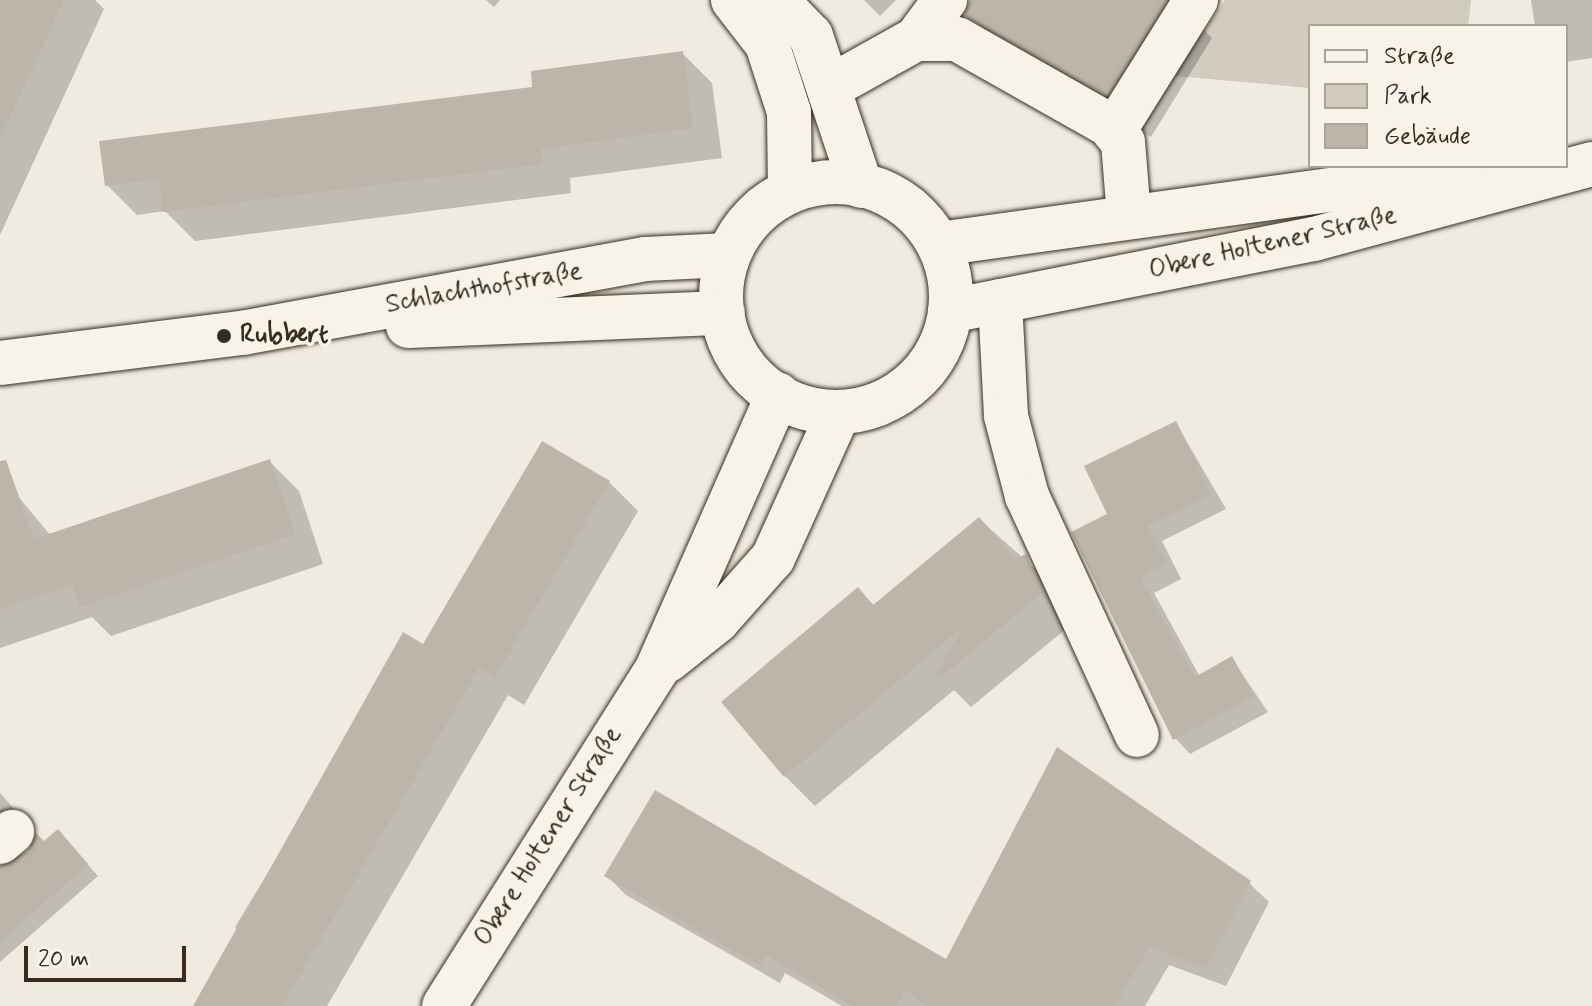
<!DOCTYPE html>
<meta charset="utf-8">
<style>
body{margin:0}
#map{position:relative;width:1592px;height:1006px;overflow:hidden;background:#efebe0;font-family:Mynerve,sans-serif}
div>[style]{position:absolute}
.green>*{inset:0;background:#d1cbc0}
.shadow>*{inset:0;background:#0003}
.building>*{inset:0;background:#bdb5aa}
.roads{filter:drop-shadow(0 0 2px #3b2a1e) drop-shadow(0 0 2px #3b2a1e)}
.minor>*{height:44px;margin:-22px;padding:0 22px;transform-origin:22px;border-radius:22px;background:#f7f3e8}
.minor>.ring{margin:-22px;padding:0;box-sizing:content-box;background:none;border:44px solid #f7f3e8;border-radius:50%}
.dots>*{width:22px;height:22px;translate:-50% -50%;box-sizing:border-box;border:4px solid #f7f3e8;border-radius:50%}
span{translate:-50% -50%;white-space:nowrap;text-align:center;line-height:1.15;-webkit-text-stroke:7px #f7f3e8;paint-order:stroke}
.street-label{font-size:26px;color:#3b2a1e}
.poi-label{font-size:26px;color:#3b2a1e;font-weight:700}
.left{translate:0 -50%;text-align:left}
.legend{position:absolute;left:1308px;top:24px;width:260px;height:144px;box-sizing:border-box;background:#f7f3e8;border:2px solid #aca397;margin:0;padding:10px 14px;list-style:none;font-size:24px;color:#3b2a1e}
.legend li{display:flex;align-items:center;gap:16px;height:40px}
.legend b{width:40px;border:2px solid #aca397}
.scale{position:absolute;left:24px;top:946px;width:162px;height:36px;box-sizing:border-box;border:4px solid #3b2a1e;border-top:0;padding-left:10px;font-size:24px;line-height:28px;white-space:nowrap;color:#3b2a1e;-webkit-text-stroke:6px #f7f3e8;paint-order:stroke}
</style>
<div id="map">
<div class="green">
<div style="clip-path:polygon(1225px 0,1471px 0,1468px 26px,1310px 26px,1310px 88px,1175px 76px)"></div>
</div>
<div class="shadow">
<div style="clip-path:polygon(0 0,95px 0,104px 9px,0 235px)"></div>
<div style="clip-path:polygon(486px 0,500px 0,494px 7px)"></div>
<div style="clip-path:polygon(864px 0,896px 0,880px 16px)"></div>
<div style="clip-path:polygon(982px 0,1174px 0,1212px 38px,1151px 137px,1015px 60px,972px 17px)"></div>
<div style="clip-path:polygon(1531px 0,1592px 0,1592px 58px,1566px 62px,1566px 26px,1535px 26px)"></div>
<div style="clip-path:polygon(682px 53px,712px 83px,722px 158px,570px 178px,571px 193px,195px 241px,165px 211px,137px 215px,107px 185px)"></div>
<div style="clip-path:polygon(1176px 423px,1226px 509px,1162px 541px,1181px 579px,1154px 593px,1200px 677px,1232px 659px,1268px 712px,1190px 754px,1175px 738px,1110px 515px)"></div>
<div style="clip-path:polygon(269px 461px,299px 491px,323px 564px,111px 636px,92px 617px,0 648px,0 501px,17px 495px,51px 536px)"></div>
<div style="clip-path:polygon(609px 482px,638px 511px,524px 705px,508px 695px,327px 1006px,196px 1006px,240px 932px,235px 927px,386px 678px)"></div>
<div style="clip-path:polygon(979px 519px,1056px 587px,1073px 623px,971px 707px,954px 690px,815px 806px,785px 776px,858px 590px,875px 606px)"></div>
<div style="clip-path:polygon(0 793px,23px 819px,0 831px)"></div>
<div style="clip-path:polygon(69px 843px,98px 876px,0 962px,0 867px,44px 844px)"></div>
<div style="clip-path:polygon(607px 876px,947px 961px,1249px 883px,1269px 902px,1226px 986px,1169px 965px,1145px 1006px,842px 1006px,785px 973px,780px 983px,626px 895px)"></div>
</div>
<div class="building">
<div style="clip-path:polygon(0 0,64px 0,0 139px)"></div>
<div style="clip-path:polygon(970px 0,1166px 0,1107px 95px,964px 16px)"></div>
<div style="clip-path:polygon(683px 51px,693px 128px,541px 149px,542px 164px,163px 212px,159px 179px,105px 186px,99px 141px,532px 87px,531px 71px)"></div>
<div style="clip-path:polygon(1176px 421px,1212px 494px,1148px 526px,1167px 564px,1140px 577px,1195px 677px,1232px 656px,1254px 696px,1173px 740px,1071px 532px,1107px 514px,1084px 466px)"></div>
<div style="clip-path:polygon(542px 441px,610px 481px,495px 677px,479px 668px,282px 1006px,193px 1006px,403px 632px,423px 644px)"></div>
<div style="clip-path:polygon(270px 459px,295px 534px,80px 607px,72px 585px,0 609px,0 461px,6px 460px,34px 539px)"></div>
<div style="clip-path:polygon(979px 517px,1015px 559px,1026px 554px,1043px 592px,940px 678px,935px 675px,964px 626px,784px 777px,721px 702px,858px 587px,873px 605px)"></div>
<div style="clip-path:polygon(1057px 747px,1251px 881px,1206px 968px,1149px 947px,1115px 1006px,925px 1006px,906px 990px,897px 1006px,853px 1006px,766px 955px,760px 965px,738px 954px,604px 876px,655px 790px,946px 959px)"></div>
<div style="clip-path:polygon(58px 829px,88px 864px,0 942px,0 866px,28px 851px,36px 833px,44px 841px)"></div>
</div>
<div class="roads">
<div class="minor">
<div style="left:733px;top:0;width:56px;rotate:52.3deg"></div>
<div style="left:767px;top:44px;width:71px;rotate:72.1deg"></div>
<div style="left:789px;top:112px;width:78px;rotate:89.3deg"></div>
<div style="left:776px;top:0;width:50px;rotate:45.8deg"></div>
<div style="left:811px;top:36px;width:158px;rotate:71.6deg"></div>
<div style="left:916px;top:39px;width:49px;rotate:-53.4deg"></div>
<div style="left:830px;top:87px;width:98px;rotate:-29.2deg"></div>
<div style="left:916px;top:39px;width:41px"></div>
<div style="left:957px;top:39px;width:175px;rotate:29.5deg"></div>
<div style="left:1109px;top:125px;width:22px;rotate:51deg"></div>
<div style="left:1123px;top:142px;width:74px;rotate:85.4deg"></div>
<div style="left:1114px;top:131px;width:155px;rotate:-58deg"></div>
<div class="ring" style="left:721px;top:182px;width:186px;height:186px"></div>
<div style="left:939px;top:244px;width:561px;rotate:-7.88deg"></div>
<div style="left:1000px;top:301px;width:115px;rotate:87deg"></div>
<div style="left:1006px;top:416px;width:83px;rotate:75.3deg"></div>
<div style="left:1027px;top:496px;width:263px;rotate:65.3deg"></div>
<div style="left:950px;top:311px;width:371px;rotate:-11.2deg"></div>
<div style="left:1314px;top:239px;width:288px;rotate:-15.1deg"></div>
<div style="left:408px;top:326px;width:315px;rotate:-2.4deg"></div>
<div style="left:0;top:363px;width:244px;rotate:-7.1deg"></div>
<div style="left:242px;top:333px;width:410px;rotate:-10.4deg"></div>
<div style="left:645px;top:259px;width:83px;rotate:-2.8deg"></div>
<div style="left:668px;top:660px;width:63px;rotate:-38.5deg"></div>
<div style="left:717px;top:621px;width:84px;rotate:-48.4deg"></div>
<div style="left:773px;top:558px;width:158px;rotate:-65.7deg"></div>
<div style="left:0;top:842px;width:16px;rotate:-40deg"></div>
<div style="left:444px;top:1006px;width:399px;rotate:-57.7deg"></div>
<div style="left:657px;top:669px;width:300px;rotate:-66.2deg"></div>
</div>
</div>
<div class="dots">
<div style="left:224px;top:336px;background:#3b2a1e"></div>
</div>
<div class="street-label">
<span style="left:1273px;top:244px;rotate:-13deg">Obere Holtener Straße</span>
<span style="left:484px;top:289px;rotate:-10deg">Schlachthofstraße</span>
<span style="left:549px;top:837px;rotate:-58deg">Obere Holtener Straße</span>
</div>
<div class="poi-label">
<span class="left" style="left:240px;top:336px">Rubbert</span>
</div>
<ul class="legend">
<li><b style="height:10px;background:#f7f3e8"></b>Straße</li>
<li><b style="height:22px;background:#d1cbc0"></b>Park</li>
<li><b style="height:22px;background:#bdb5aa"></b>Gebäude</li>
</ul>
<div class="scale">20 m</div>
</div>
